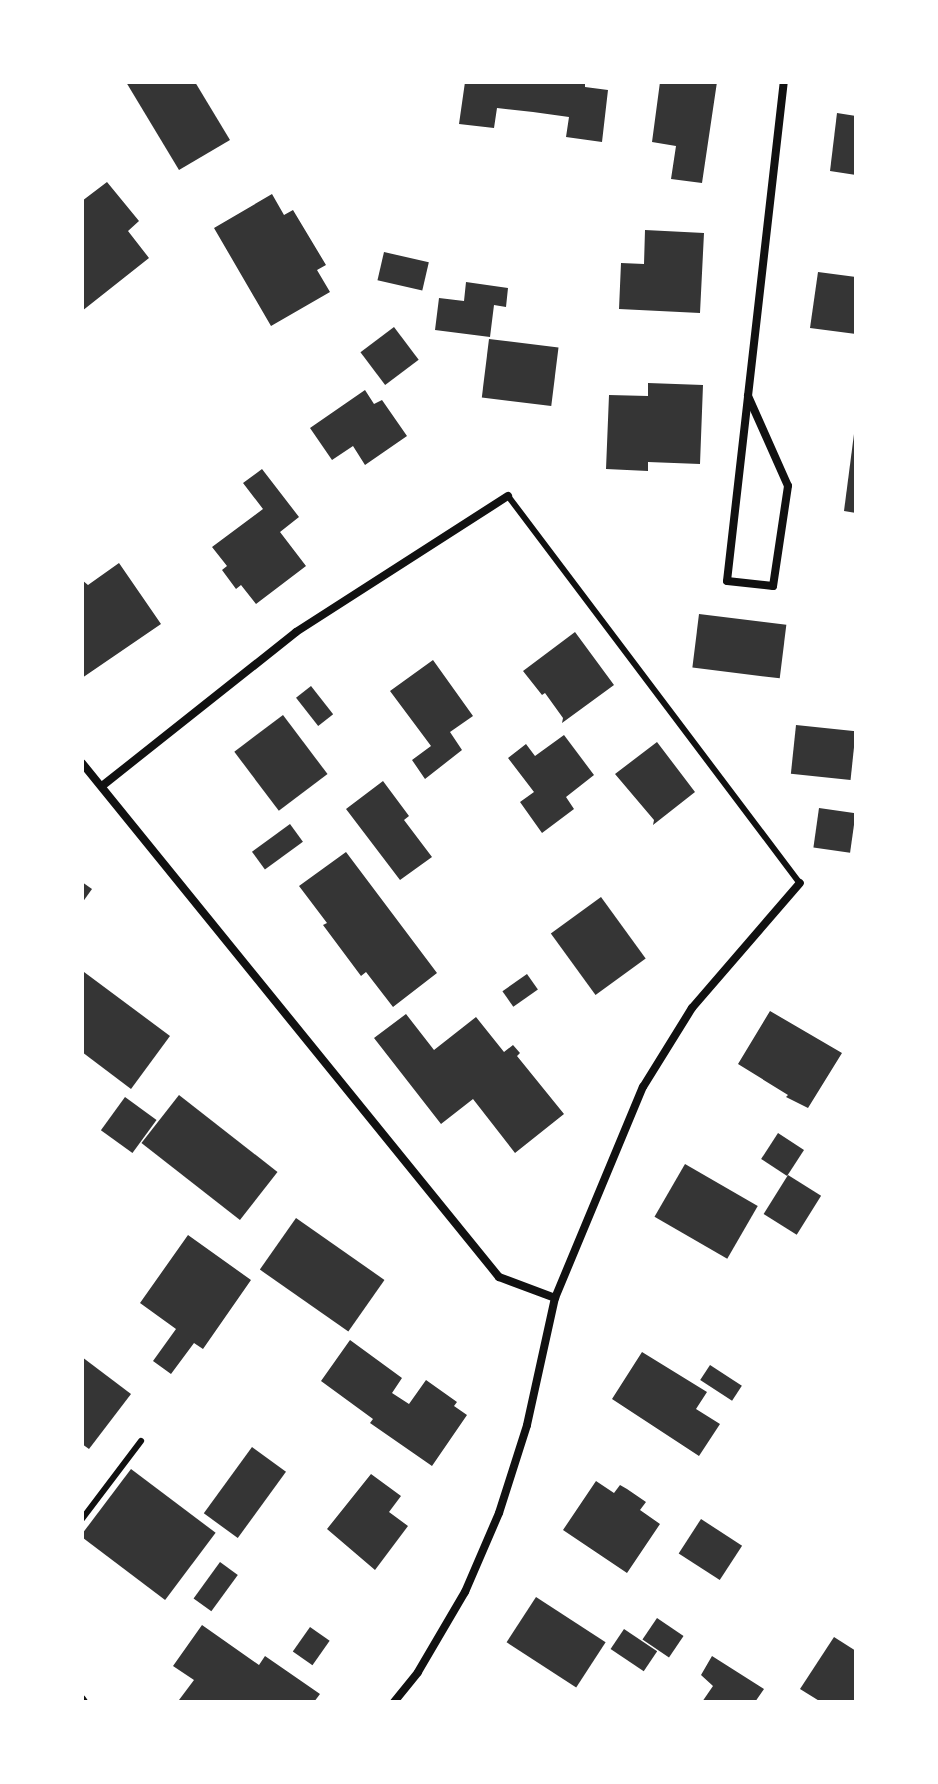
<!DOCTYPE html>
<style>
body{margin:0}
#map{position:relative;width:938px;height:1784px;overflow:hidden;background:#fff;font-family:"DejaVu Sans",sans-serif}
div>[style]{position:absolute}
.building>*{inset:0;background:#353535;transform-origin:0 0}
.service>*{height:6px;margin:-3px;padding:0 3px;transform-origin:3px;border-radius:3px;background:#111}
.minor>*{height:8px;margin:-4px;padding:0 4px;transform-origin:4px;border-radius:4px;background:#111}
span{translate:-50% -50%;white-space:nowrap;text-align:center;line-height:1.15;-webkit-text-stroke:8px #fff;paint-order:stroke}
.frame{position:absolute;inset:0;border:84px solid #fff;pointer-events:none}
</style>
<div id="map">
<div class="building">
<div style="clip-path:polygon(126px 82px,195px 82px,230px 140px,179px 170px)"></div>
<div style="clip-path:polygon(465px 82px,585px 82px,585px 87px,608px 90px,602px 142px,566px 137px,569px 117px,533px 112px,497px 108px,494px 128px,459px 124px)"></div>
<div style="clip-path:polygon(660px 82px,717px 82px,702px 183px,671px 179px,676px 146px,652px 142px)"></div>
<div style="clip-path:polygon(837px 113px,856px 116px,856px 175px,830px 171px)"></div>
<div style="clip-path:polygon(107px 182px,139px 221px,128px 231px,149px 258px,82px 311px,82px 201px)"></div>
<div style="clip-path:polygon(272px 194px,284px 215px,293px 210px,326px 265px,317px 270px,330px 292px,271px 326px,214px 228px)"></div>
<div style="clip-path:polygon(645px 230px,704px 233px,700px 313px,619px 309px,621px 263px,644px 264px)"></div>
<div style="left:384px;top:252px;width:46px;height:29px;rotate:13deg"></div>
<div style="clip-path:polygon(818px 272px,856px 277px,856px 334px,810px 328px)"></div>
<div style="clip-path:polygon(466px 282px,508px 288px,506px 307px,494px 305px,490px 337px,435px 330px,439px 298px,464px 301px)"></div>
<div style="left:394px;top:327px;width:41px;height:42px;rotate:53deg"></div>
<div style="left:489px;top:339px;width:70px;height:59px;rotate:7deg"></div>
<div style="clip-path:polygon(648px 383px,703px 385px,700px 464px,648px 462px,648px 471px,606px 469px,609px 395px,648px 396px)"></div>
<div style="clip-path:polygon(365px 390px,374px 404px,382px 400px,407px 436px,365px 465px,353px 446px,332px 460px,310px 428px)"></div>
<div style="clip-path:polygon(854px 434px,856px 434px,856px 513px,844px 511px)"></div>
<div style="clip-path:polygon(262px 469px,299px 517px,280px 532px,306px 566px,256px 604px,241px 585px,236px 589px,222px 570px,227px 566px,212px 547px,263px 509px,243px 483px)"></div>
<div style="clip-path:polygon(119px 563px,161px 624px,82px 678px,82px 580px,88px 585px)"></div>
<div style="left:699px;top:614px;width:88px;height:54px;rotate:7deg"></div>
<div style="clip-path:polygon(575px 632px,614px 685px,562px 723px,563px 718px,545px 693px,542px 695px,523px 671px)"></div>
<div style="clip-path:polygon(433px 660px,473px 716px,450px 732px,462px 750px,425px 779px,412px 760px,431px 746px,390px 691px)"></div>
<div style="left:311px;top:686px;width:36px;height:19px;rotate:52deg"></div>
<div style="left:283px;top:715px;width:74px;height:61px;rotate:53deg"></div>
<div style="left:796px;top:725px;width:60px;height:49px;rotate:6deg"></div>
<div style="clip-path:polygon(564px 735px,594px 775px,566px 797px,574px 809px,542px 833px,520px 802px,534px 792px,508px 758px,526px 744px,535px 756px)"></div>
<div style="clip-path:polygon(657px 742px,695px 792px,653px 825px,654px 820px,615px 774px)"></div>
<div style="clip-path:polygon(383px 781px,409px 816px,404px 820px,432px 857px,400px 880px,346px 809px)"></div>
<div style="left:819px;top:808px;width:37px;height:40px;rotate:8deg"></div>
<div style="left:290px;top:824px;width:22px;height:47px;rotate:54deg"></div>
<div style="clip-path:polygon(346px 852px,437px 973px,393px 1007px,366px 972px,361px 976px,323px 925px,327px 923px,299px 886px)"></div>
<div style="clip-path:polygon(82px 882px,92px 889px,82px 903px)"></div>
<div style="left:601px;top:897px;width:76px;height:62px;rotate:54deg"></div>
<div style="clip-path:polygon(84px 972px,170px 1036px,131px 1089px,82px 1052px)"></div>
<div style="left:527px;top:974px;width:19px;height:30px;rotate:55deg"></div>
<div style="clip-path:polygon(770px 1011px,842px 1053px,808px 1108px,786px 1097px,788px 1095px,738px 1064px)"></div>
<div style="clip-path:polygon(406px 1014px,434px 1050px,476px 1017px,504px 1052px,513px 1045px,520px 1053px,517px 1056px,564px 1114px,515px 1153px,473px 1099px,441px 1124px,374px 1038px)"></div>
<div style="left:179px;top:1095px;width:125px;height:61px;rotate:38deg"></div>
<div style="left:125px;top:1097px;width:39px;height:41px;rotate:36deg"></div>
<div style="left:778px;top:1133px;width:31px;height:31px;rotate:33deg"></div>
<div style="left:685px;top:1164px;width:84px;height:61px;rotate:30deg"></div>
<div style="left:788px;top:1175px;width:39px;height:46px;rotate:32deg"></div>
<div style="left:296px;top:1218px;width:108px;height:63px;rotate:35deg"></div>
<div style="clip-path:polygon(188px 1235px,251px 1280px,203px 1349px,194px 1343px,171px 1374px,153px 1361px,176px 1329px,140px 1303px)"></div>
<div style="clip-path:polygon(350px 1340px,402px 1378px,392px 1393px,409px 1404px,426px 1380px,457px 1402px,454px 1406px,467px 1415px,432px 1466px,370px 1423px,373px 1419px,321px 1381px)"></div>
<div style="clip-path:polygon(642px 1352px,707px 1392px,696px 1409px,720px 1424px,699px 1456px,612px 1399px)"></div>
<div style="clip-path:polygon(82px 1357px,131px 1394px,89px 1449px,82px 1444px)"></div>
<div style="left:710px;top:1365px;width:38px;height:18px;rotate:33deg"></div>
<div style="left:252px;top:1447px;width:42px;height:82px;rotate:36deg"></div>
<div style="left:131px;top:1469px;width:106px;height:84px;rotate:37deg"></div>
<div style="clip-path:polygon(371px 1474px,401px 1496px,389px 1512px,408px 1526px,375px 1570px,327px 1529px)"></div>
<div style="clip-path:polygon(596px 1481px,614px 1493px,620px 1485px,627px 1489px,646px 1502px,640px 1510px,660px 1524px,627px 1573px,563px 1530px)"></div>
<div style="left:701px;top:1519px;width:49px;height:41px;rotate:33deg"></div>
<div style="left:220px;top:1562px;width:22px;height:45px;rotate:36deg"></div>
<div style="left:536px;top:1597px;width:83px;height:54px;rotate:33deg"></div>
<div style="left:657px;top:1618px;width:32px;height:26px;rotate:34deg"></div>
<div style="clip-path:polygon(202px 1625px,259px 1665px,265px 1656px,320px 1694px,314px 1702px,183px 1702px,179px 1700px,194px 1680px,173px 1666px)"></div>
<div style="left:310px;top:1627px;width:24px;height:30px;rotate:35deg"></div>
<div style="left:624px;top:1629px;width:40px;height:24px;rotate:34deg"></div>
<div style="clip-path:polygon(834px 1637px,856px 1651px,856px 1702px,821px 1702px,800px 1689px)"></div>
<div style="clip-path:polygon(712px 1656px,764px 1689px,755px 1702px,702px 1702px,713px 1686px,701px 1675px)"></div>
</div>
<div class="service">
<div style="left:508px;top:496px;width:485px;rotate:53deg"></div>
<div style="left:82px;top:1519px;width:98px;rotate:-52.9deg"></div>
</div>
<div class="minor">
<div style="left:748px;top:396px;width:98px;rotate:66deg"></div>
<div style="left:788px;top:486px;width:101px;rotate:98.5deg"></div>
<div style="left:773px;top:586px;width:46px;rotate:-173.8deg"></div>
<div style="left:727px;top:581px;width:186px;rotate:-83.5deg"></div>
<div style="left:748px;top:396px;width:316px;rotate:-83.5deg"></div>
<div style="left:82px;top:763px;width:662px;rotate:50.95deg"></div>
<div style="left:499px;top:1277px;width:60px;rotate:20.6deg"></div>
<div style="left:102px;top:786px;width:248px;rotate:-38.4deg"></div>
<div style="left:296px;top:632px;width:252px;rotate:-32.7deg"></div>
<div style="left:82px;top:1699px;width:4px;rotate:56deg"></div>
<div style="left:394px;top:1702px;width:38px;rotate:-51deg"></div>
<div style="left:418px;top:1672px;width:93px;rotate:-59.6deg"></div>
<div style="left:465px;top:1592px;width:86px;rotate:-66.7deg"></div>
<div style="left:499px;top:1513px;width:92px;rotate:-72.3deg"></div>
<div style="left:527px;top:1425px;width:130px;rotate:-77.6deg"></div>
<div style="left:555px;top:1298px;width:229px;rotate:-67.4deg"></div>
<div style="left:643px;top:1087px;width:93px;rotate:-58.2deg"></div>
<div style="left:692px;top:1008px;width:165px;rotate:-49.2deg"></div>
</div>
<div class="frame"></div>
</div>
